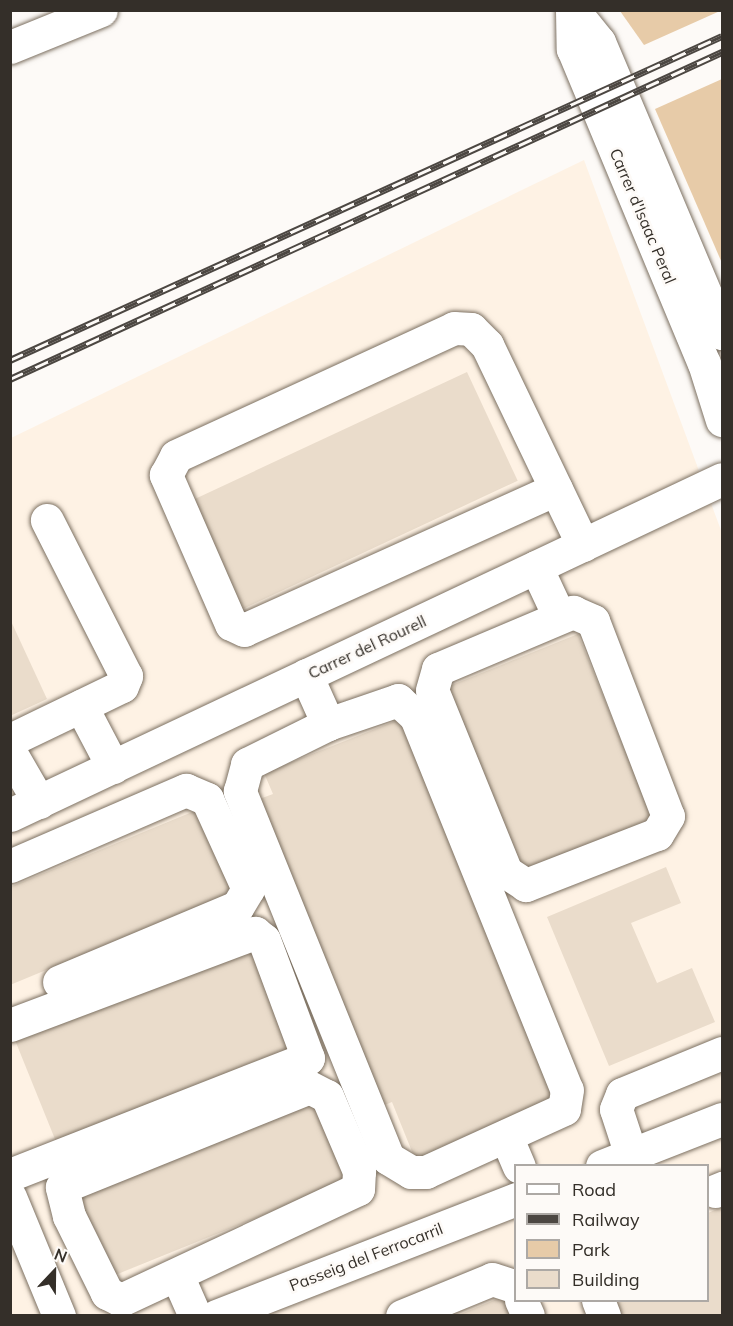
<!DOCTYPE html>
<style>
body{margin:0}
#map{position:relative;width:733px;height:1326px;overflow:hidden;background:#fdfaf7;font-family:Mulish,sans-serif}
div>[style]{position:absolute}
.built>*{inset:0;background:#fef2e4}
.green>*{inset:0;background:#e7cba8}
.building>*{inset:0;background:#eadccb;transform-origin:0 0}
.roads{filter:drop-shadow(0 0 2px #7c7061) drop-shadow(0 0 2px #7c7061)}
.minor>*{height:33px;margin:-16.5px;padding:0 16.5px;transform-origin:16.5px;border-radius:16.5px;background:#fff}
.rail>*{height:7px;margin-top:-3.5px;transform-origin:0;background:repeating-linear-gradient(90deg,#fdfaf7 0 14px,#4c4742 0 28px);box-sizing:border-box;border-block:2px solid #4c4742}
span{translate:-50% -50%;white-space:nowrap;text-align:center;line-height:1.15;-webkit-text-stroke:5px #fdfaf7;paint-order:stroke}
.street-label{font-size:16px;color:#342f29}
.frame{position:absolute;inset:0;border:12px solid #342f29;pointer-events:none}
.legend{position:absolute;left:514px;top:1164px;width:195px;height:138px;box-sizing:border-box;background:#fdfaf7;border:2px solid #ada9a5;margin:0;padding:8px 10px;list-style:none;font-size:18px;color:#342f29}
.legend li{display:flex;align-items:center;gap:12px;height:30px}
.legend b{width:30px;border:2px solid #ada9a5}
.north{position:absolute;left:24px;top:1242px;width:60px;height:60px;-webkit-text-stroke:4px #fdfaf7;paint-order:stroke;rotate:22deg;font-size:16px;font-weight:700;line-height:24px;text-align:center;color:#342f29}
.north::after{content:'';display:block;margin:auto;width:21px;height:27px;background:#342f29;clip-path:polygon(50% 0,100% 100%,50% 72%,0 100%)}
</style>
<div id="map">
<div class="built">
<div style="clip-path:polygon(evenodd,584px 160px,722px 533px,722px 1315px,11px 1316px,11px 438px,584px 160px,516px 1166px,708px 1166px,708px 1300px,516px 1300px,516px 1166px)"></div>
</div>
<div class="green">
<div style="clip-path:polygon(620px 11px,720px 11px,644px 45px)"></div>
<div style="clip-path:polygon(722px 79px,722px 263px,655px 109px)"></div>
</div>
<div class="building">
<div style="left:467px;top:372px;width:120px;height:308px;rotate:65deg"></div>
<div style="clip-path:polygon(10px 619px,47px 699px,10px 716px)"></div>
<div style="left:578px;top:634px;width:200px;height:144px;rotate:68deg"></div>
<div style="clip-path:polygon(408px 716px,563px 1100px,415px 1159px,392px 1102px,375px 1109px,251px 802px,273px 794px,264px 773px)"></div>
<div style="clip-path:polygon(197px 810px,232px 893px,10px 985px,10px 887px)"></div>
<div style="clip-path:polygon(666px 867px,681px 903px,631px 923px,657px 983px,692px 968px,715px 1022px,609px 1066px,547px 917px)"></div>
<div style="left:255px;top:940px;width:117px;height:260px;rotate:68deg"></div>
<div style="left:315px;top:1095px;width:92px;height:258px;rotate:68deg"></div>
<div style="clip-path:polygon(722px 1207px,722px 1316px,616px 1316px,612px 1305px,623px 1300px,708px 1300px,708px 1213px)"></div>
<div style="clip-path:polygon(504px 1296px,511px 1316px,456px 1316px)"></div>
</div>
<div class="roads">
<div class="minor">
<div style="left:572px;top:10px;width:39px;rotate:89deg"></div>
<div style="left:573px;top:49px;width:340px;rotate:67.4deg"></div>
<div style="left:704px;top:363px;width:60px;rotate:72.5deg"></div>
<div style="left:573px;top:10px;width:41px;rotate:50.9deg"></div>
<div style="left:599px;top:42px;width:316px;rotate:67.1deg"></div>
<div style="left:10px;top:47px;width:98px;rotate:-22.1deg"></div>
<div style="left:556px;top:489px;width:342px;rotate:155.7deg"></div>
<div style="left:244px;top:630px;width:14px;rotate:-155deg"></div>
<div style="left:231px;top:624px;width:163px;rotate:-113.6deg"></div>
<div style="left:166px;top:475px;width:21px;rotate:-62deg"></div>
<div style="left:176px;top:456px;width:306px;rotate:-24.7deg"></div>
<div style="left:454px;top:328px;width:17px;rotate:3deg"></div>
<div style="left:471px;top:329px;width:23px;rotate:45deg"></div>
<div style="left:487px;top:345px;width:222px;rotate:64.4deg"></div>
<div style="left:536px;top:567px;width:54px;rotate:64.9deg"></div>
<div style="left:573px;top:612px;width:22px;rotate:24deg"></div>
<div style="left:593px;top:621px;width:209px;rotate:69deg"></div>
<div style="left:668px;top:816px;width:21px;rotate:121deg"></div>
<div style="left:657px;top:834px;width:141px;rotate:158.7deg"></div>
<div style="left:526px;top:885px;width:24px;rotate:-147deg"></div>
<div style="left:506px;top:872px;width:196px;rotate:-112.1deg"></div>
<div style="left:432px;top:690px;width:22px;rotate:-74deg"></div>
<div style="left:438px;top:669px;width:147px;rotate:-22.9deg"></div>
<div style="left:306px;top:675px;width:54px;rotate:65.8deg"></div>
<div style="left:398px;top:700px;width:25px;rotate:43deg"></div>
<div style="left:416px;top:717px;width:402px;rotate:68deg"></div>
<div style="left:567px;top:1090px;width:19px;rotate:99deg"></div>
<div style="left:564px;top:1109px;width:152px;rotate:155.5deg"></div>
<div style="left:426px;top:1172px;width:15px;rotate:180deg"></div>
<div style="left:411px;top:1172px;width:27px;rotate:-149deg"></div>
<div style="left:388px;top:1158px;width:396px;rotate:-112deg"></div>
<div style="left:240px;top:791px;width:28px;rotate:-75deg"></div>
<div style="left:247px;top:764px;width:90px;rotate:-26.3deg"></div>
<div style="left:328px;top:724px;width:74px;rotate:-18.9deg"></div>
<div style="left:81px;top:706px;width:69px;rotate:62.3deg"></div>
<div style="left:10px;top:740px;width:124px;rotate:-25.7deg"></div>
<div style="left:122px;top:686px;width:11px;rotate:-68deg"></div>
<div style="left:126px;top:676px;width:175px;rotate:-116.9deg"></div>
<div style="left:10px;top:752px;width:58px;rotate:59.9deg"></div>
<div style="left:10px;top:815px;width:787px;rotate:-25.26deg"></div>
<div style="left:10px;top:866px;width:192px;rotate:-23.4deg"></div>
<div style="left:186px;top:790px;width:23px;rotate:23deg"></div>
<div style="left:207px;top:799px;width:99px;rotate:65.5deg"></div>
<div style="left:248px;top:889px;width:21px;rotate:121deg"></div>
<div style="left:237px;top:907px;width:193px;rotate:157.2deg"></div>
<div style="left:10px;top:1025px;width:262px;rotate:-20.6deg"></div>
<div style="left:255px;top:933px;width:11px;rotate:38deg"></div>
<div style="left:264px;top:940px;width:126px;rotate:69.6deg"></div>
<div style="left:308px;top:1058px;width:320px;rotate:158.6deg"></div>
<div style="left:309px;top:1087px;width:20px;rotate:27deg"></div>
<div style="left:327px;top:1096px;width:82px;rotate:66.9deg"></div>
<div style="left:359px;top:1171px;width:18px;rotate:93deg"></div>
<div style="left:358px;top:1189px;width:262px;rotate:154.9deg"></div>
<div style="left:121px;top:1300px;width:16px;rotate:-153deg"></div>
<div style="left:107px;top:1293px;width:86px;rotate:-116.3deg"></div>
<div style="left:69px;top:1216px;width:30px;rotate:-104deg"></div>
<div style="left:62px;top:1187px;width:266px;rotate:-22deg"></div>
<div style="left:506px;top:1136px;width:33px;rotate:67deg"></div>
<div style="left:631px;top:1155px;width:48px;rotate:-108.1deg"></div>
<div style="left:616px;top:1109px;width:16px;rotate:-68deg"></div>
<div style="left:622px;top:1094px;width:108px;rotate:-22.3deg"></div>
<div style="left:602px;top:1166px;width:129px;rotate:-21.4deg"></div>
<div style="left:715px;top:1191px;width:8px;rotate:-23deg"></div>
<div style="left:10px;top:1197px;width:129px;rotate:67.6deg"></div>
<div style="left:177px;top:1275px;width:45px;rotate:66.3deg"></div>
<div style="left:521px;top:1300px;width:17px;rotate:66deg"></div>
<div style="left:598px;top:1300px;width:17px;rotate:69deg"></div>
<div style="left:216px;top:1316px;width:322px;rotate:-21.3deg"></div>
<div style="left:402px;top:1316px;width:97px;rotate:-22.3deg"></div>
<div style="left:492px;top:1279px;width:25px;rotate:18deg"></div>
</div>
</div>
<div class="rail">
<div style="left:10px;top:360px;width:782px;rotate:-24.47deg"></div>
<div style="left:10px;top:379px;width:784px;rotate:-24.67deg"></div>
</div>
<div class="street-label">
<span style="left:643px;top:216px;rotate:67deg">Carrer d'Isaac Peral</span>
<span style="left:367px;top:647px;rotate:-25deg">Carrer del Rourell</span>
<span style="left:366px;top:1257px;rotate:-21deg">Passeig del Ferrocarril</span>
</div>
<div class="frame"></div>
<ul class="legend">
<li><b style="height:8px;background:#fff"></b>Road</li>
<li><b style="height:8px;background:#4c4742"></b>Railway</li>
<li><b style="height:16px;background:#e7cba8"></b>Park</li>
<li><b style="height:16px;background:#eadccb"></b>Building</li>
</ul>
<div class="north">N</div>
</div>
